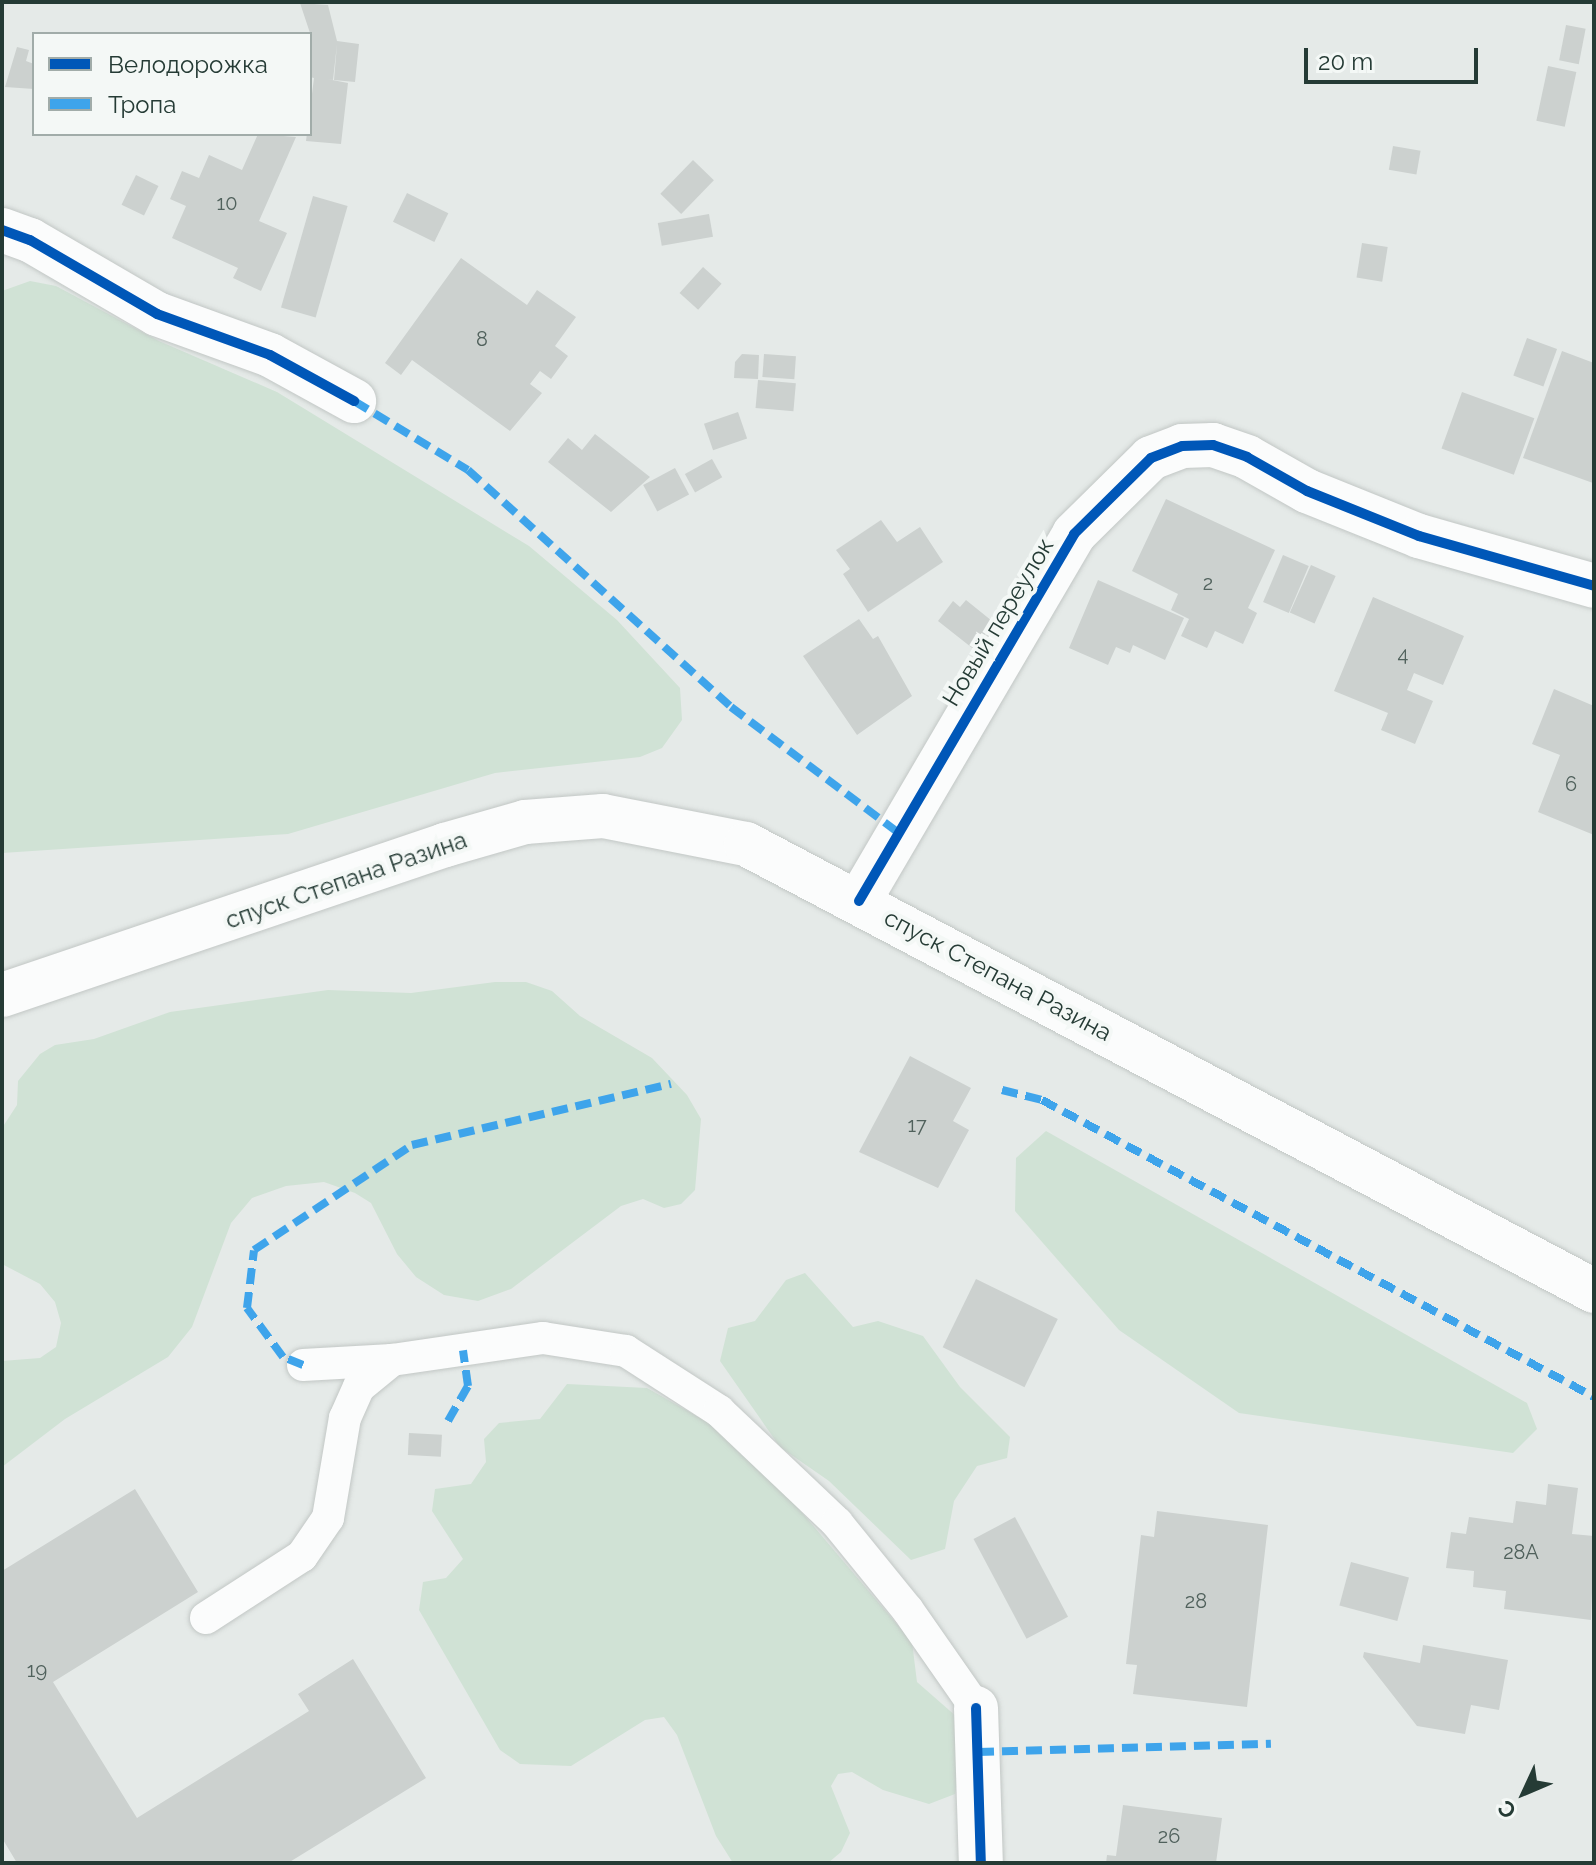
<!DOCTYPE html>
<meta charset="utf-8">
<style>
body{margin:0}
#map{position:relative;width:1596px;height:1865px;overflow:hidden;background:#e5eae8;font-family:Raleway,sans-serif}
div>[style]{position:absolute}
.green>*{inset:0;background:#d0e2d5}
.building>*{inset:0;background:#ccd1cf;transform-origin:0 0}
.roads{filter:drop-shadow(0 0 2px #c2c7c5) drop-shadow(0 0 2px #c2c7c5)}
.lane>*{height:32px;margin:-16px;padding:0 16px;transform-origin:16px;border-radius:16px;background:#fbfcfc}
.street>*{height:44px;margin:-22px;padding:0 22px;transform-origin:22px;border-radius:22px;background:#fbfcfc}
.secondary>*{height:44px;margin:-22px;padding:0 22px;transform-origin:22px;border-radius:22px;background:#fbfcfc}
.quiet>*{height:8px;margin-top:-4px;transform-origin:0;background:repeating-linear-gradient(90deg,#3ea4eb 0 16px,transparent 0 24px)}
.cycleway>*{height:10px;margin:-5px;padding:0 5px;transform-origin:5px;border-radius:5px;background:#0057b8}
span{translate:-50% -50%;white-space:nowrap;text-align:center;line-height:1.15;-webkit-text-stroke:8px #f4f8f6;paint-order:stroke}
.number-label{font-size:20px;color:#50615c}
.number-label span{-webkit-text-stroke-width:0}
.street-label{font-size:24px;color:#253b35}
.frame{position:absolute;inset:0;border:4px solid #253b35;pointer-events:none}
.legend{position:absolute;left:32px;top:32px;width:280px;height:104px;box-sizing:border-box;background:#f4f8f6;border:2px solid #a1aca9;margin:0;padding:10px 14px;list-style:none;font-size:24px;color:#253b35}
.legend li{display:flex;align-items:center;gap:16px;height:40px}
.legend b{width:40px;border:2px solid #a1aca9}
.north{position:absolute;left:1484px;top:1753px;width:80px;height:80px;-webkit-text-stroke:6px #f4f8f6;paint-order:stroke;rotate:226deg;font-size:22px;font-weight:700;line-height:32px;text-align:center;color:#253b35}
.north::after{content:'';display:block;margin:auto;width:28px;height:36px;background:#253b35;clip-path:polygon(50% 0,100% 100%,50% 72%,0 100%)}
.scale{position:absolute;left:1304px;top:48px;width:174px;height:36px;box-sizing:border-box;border:4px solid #253b35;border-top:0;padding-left:10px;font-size:24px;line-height:28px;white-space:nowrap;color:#253b35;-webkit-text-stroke:6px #f4f8f6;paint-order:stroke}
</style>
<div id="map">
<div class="green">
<div style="clip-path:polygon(30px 281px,56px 286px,159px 341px,277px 392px,529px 546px,617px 620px,680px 688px,682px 720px,662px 748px,640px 757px,495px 773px,288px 834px,2px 853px,2px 291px)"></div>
<div style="clip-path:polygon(495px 982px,526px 982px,552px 991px,580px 1016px,652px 1058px,687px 1095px,701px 1119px,695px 1190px,681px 1204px,664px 1208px,643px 1199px,621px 1206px,511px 1289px,478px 1301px,444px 1295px,416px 1277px,397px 1254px,371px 1203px,355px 1193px,324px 1182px,286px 1186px,252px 1198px,231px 1223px,192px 1327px,168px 1357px,65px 1419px,2px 1467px,2px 1361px,40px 1358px,56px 1347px,61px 1323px,55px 1302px,40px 1284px,2px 1264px,2px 1128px,17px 1105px,18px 1081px,40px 1054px,55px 1045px,94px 1039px,170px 1012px,328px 990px,411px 993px)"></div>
<div style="clip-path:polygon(1046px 1131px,1527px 1403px,1537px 1429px,1513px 1453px,1239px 1413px,1119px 1330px,1015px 1211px,1016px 1158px)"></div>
<div style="clip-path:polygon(805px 1273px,853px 1327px,878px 1321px,923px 1336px,960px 1387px,1010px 1437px,1007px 1458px,977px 1466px,954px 1501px,945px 1549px,911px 1560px,829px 1481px,780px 1447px,720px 1361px,728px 1328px,755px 1321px,786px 1280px)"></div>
<div style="clip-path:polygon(567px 1384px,647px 1388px,716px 1427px,787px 1495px,912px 1642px,917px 1682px,957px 1717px,962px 1763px,955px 1794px,929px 1804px,883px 1790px,852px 1772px,838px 1774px,831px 1786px,850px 1833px,841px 1852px,828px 1863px,733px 1863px,716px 1836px,677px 1735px,664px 1717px,645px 1720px,571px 1766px,520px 1764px,500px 1750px,419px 1610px,423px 1582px,446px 1578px,463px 1559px,432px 1511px,435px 1489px,471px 1484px,486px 1462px,484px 1439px,499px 1423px,540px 1419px)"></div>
</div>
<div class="building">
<div style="clip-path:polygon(300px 3px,328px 5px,337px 41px,359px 44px,355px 82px,334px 80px,337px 44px,333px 80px,327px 79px,348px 83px,341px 144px,306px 141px,314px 78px,310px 77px,311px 36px)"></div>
<div style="left:1566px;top:25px;width:20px;height:36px;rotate:11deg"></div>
<div style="clip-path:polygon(17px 47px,29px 50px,26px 61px,34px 64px,34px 89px,5px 87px)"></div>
<div style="left:1548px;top:66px;width:29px;height:56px;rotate:12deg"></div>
<div style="clip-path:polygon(258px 134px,296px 137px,259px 221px,287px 233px,261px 291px,233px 278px,238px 268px,172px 238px,186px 206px,170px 199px,182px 171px,199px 178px,209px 155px,242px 170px)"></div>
<div style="left:1393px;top:146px;width:28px;height:24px;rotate:10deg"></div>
<div style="left:693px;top:160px;width:29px;height:47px;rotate:44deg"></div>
<div style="left:136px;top:175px;width:25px;height:33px;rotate:26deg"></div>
<div style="left:407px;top:193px;width:46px;height:32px;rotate:26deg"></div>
<div style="left:313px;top:196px;width:36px;height:116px;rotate:16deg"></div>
<div style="left:709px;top:214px;width:23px;height:52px;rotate:80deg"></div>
<div style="left:1362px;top:243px;width:26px;height:35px;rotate:9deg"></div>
<div style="clip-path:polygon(461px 258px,527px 305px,537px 290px,576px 317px,555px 346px,568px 356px,551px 379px,540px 371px,530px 384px,542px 393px,510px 431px,412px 360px,401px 375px,385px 363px)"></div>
<div style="left:703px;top:267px;width:25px;height:35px;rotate:42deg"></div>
<div style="left:1527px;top:338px;width:32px;height:40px;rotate:20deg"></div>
<div style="clip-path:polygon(1562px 351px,1594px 363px,1593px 483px,1523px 458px)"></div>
<div style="clip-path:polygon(742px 354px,759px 355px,758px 379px,734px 378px,735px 362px)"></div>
<div style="left:764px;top:354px;width:32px;height:23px;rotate:4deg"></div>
<div style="left:758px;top:380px;width:38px;height:28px;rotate:5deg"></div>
<div style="left:1462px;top:392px;width:77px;height:60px;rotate:20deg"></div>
<div style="left:738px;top:412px;width:28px;height:36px;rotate:71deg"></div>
<div style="clip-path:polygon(595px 434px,650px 477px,611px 512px,548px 462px,568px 438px,582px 450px)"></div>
<div style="left:712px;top:459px;width:21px;height:31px;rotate:61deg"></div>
<div style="left:675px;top:468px;width:30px;height:36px;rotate:62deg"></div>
<div style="clip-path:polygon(1166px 499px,1275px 550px,1248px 608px,1257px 613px,1243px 644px,1215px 631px,1207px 648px,1181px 636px,1189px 619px,1171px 610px,1178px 594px,1132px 571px)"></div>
<div style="clip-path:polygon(881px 520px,897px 542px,920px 527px,943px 562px,868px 612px,843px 574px,850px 569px,836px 550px)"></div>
<div style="left:1283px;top:555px;width:28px;height:51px;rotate:23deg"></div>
<div style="left:1311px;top:565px;width:27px;height:52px;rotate:24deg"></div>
<div style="clip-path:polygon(1098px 580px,1184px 618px,1165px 660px,1133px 645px,1130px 653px,1116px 647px,1108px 665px,1069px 648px)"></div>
<div style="clip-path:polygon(1373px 597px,1464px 636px,1443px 685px,1414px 673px,1407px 690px,1433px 701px,1415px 744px,1381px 730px,1388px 713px,1334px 691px)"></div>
<div style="clip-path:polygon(966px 600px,992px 621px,976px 651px,938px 621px,953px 601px,960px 607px)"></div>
<div style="clip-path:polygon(859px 619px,873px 639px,878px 636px,912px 696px,857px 735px,803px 656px)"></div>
<div style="clip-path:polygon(1554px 689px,1594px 706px,1594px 835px,1538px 812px,1560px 755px,1532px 744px)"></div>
<div style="clip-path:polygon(910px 1056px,971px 1088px,953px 1121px,969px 1130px,938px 1188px,859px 1152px)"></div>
<div style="left:976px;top:1279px;width:91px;height:76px;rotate:26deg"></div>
<div style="left:409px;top:1433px;width:33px;height:22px;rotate:3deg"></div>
<div style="clip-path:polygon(1548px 1484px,1578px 1488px,1572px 1534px,1594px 1536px,1591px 1620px,1504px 1609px,1506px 1591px,1473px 1587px,1474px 1571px,1446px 1568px,1451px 1532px,1466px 1534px,1469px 1517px,1513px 1523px,1516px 1501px,1546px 1505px)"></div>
<div style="clip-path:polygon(135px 1489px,198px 1592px,53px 1682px,137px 1818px,309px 1711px,298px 1694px,353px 1659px,426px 1778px,288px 1863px,17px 1863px,2px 1838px,2px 1571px)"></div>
<div style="clip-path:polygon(1157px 1511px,1268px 1525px,1247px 1707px,1133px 1694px,1137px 1665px,1126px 1664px,1141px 1535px,1154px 1537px)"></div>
<div style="left:1015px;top:1517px;width:113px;height:47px;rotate:62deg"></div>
<div style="left:1351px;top:1562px;width:60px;height:45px;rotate:15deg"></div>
<div style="clip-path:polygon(1423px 1645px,1508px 1660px,1499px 1710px,1471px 1705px,1465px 1734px,1417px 1726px,1363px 1657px,1364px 1652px,1420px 1663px)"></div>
<div style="clip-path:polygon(1123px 1805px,1222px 1818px,1216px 1863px,1106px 1863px,1107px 1855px,1116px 1856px)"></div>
</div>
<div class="roads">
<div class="lane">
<div style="left:303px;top:1365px;width:89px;rotate:-3.2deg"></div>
<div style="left:392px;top:1360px;width:153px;rotate:-8.3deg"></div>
<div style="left:543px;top:1338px;width:84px;rotate:8.9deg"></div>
<div style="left:626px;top:1351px;width:111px;rotate:32.8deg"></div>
<div style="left:719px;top:1411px;width:163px;rotate:43.5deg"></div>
<div style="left:837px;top:1523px;width:111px;rotate:50.9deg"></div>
<div style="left:907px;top:1609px;width:121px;rotate:55.1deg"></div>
<div style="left:206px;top:1618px;width:114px;rotate:-32.9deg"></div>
<div style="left:302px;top:1556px;width:46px;rotate:-55.6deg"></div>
<div style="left:328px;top:1518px;width:101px;rotate:-80.4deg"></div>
<div style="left:345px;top:1418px;width:34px;rotate:-66deg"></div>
<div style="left:359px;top:1387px;width:43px;rotate:-39.3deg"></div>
</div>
<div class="street">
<div style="left:2px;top:230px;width:30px;rotate:20deg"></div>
<div style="left:30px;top:240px;width:147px;rotate:30.2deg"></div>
<div style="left:157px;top:314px;width:120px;rotate:19.9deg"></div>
<div style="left:270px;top:355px;width:96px;rotate:28.7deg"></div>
<div style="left:859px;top:901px;width:425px;rotate:-59.6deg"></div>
<div style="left:1074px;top:534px;width:108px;rotate:-44.6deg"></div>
<div style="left:1151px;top:458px;width:33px;rotate:-21deg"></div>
<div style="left:1182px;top:446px;width:31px;rotate:-2deg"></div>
<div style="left:1213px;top:445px;width:36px;rotate:19deg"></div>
<div style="left:1247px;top:457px;width:69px;rotate:29.5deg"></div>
<div style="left:1307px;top:491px;width:121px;rotate:21.9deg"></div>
<div style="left:1419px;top:536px;width:182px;rotate:15.9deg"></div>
<div style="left:976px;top:1708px;width:155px;rotate:88.2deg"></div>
</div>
<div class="secondary">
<div style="left:2px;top:995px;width:468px;rotate:-18.7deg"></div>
<div style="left:445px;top:845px;width:83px;rotate:-16deg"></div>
<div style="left:525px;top:822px;width:78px;rotate:-4.4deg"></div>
<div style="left:603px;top:816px;width:146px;rotate:11.1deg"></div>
<div style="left:746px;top:844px;width:959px;rotate:27.79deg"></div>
</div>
</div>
<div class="quiet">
<div style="left:354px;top:401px;width:133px;rotate:31.2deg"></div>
<div style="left:468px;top:470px;width:354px;rotate:42deg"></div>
<div style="left:731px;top:707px;width:210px;rotate:36.9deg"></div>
<div style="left:1002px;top:1090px;width:41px;rotate:14deg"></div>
<div style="left:1042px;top:1100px;width:627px;rotate:28.28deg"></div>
<div style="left:303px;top:1365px;width:22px;rotate:-158deg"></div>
<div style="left:283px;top:1357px;width:61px;rotate:-126.3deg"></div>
<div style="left:247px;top:1308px;width:58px;rotate:-83.1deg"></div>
<div style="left:254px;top:1250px;width:190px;rotate:-33.6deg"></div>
<div style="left:412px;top:1145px;width:266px;rotate:-13.3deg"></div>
<div style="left:448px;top:1421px;width:40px;rotate:-60.3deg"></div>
<div style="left:468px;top:1386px;width:36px;rotate:-98deg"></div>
<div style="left:978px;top:1752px;width:293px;rotate:-1.6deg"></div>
</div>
<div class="cycleway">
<div style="left:2px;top:230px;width:30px;rotate:20deg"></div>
<div style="left:30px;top:240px;width:147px;rotate:30.2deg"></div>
<div style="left:157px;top:314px;width:120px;rotate:19.9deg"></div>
<div style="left:270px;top:355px;width:96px;rotate:28.7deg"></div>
<div style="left:859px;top:901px;width:425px;rotate:-59.6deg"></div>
<div style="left:1074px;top:534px;width:108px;rotate:-44.6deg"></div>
<div style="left:1151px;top:458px;width:33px;rotate:-21deg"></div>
<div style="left:1182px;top:446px;width:31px;rotate:-2deg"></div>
<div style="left:1213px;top:445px;width:36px;rotate:19deg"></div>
<div style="left:1247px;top:457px;width:69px;rotate:29.5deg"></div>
<div style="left:1307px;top:491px;width:121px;rotate:21.9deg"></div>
<div style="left:1419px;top:536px;width:182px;rotate:15.9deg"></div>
<div style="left:976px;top:1708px;width:155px;rotate:88.2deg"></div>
</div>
<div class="number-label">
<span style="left:227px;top:203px">10</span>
<span style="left:482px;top:339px">8</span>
<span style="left:1208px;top:583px">2</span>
<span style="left:1403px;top:654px">4</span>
<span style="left:1571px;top:784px">6</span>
<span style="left:917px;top:1125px">17</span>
<span style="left:1521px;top:1552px">28А</span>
<span style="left:1196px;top:1601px">28</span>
<span style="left:37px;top:1670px">19</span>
<span style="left:1169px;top:1836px">26</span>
</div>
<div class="street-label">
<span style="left:998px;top:622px;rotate:-59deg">Новый переулок</span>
<span style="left:346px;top:880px;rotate:-19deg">спуск Степана Разина</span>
<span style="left:998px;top:975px;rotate:28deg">спуск Степана Разина</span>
</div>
<div class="frame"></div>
<ul class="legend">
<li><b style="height:10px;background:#0057b8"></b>Велодорожка</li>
<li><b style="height:10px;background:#3ea4eb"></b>Тропа</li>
</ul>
<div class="north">С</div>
<div class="scale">20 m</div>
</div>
